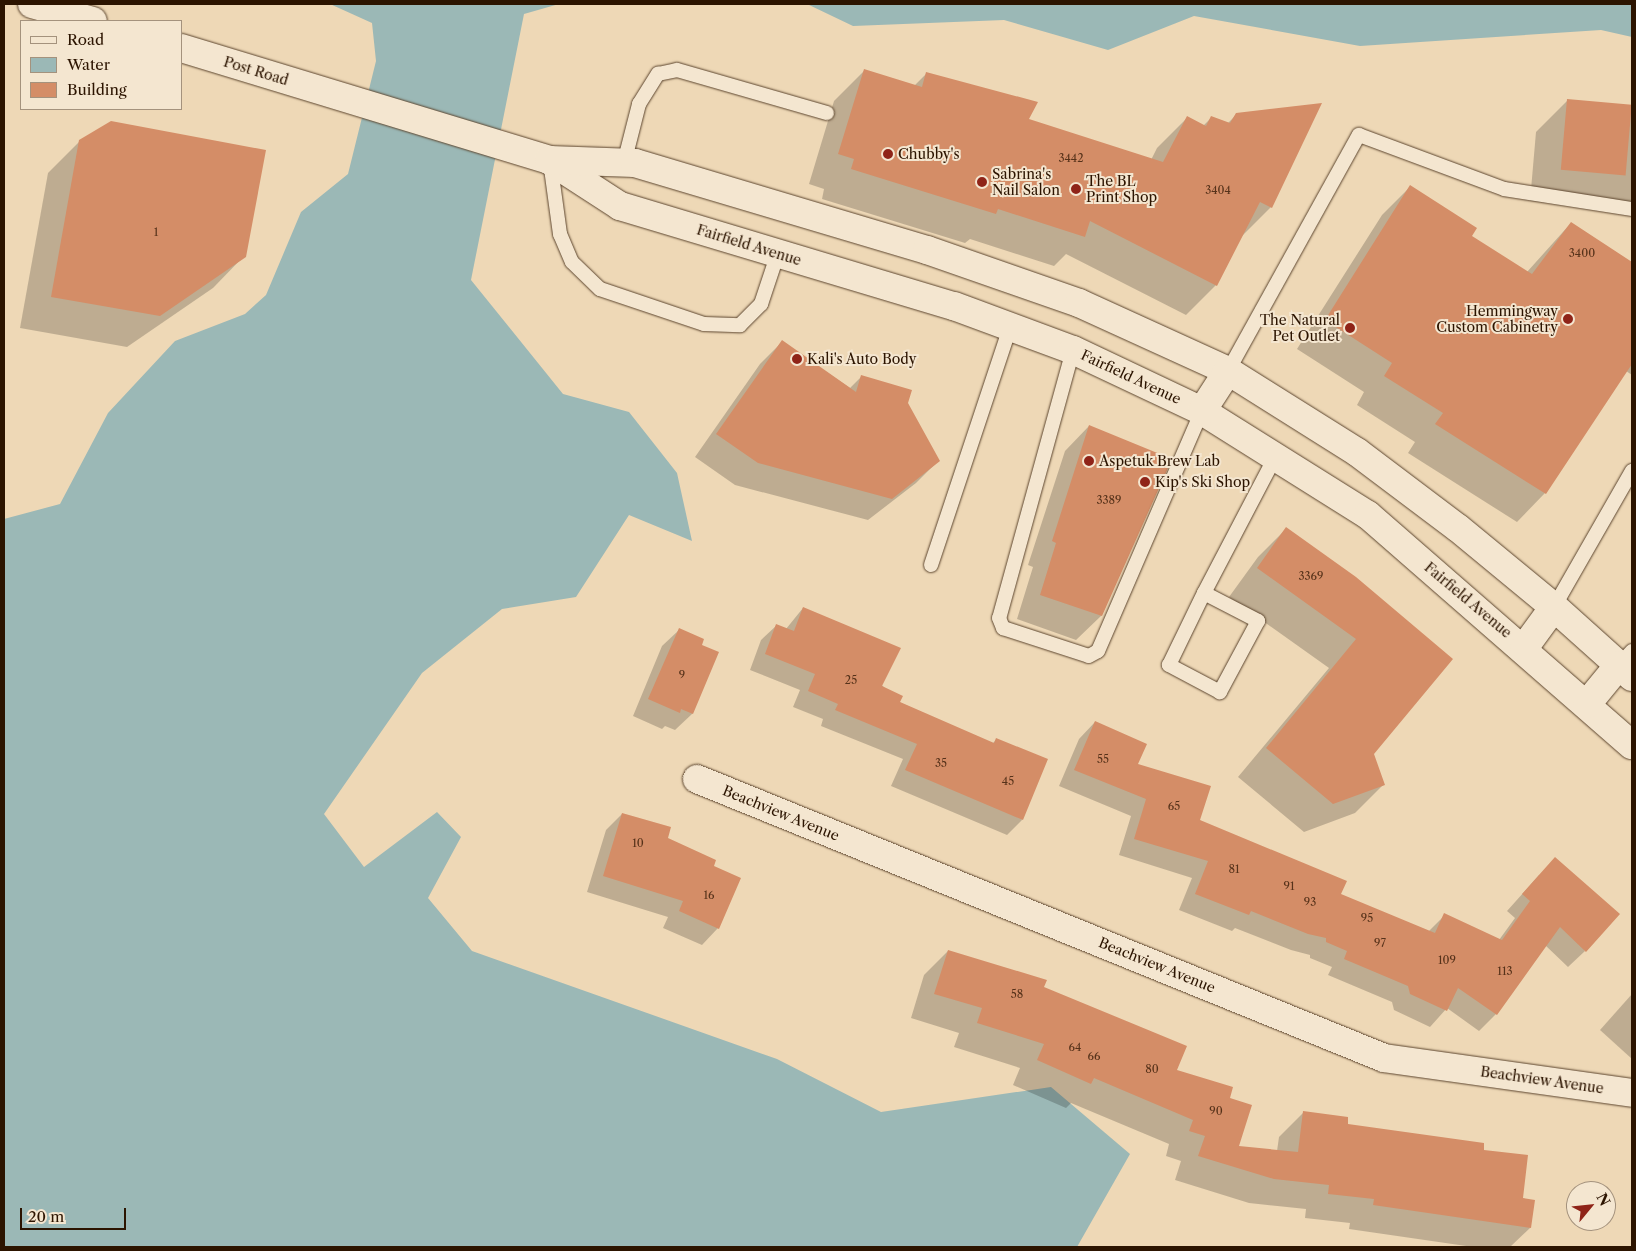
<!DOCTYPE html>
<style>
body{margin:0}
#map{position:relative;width:1636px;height:1251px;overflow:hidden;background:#eed8b6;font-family:"Libre Caslon Text",serif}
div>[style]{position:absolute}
.water>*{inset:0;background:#9bb8b6}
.shadow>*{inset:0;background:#0003}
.building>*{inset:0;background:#d48d67;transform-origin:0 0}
.roads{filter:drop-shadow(0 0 1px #5c452e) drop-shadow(0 0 1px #5c452e)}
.lane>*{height:14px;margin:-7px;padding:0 7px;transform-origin:7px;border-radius:7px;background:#f4e6d0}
.street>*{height:28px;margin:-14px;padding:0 14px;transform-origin:14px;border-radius:14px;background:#f4e6d0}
.secondary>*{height:28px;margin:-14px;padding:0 14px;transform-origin:14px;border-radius:14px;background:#f4e6d0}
.dots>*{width:14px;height:14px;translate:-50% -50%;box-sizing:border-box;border:2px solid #f4e6d0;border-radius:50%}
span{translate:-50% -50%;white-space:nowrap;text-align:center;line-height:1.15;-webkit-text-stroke:4px #f4e6d0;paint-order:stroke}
.number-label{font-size:11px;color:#56321a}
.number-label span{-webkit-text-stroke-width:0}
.street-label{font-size:14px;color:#2c1400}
.poi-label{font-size:14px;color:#2c1400}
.left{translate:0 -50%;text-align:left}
.right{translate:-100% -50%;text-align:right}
.frame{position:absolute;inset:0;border:5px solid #2c1400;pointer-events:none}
.legend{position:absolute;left:20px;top:20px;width:162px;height:90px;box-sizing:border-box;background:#f4e6d0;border:1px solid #a4927d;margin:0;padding:6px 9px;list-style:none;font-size:15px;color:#2c1400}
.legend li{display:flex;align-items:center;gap:10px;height:25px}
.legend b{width:25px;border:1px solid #a4927d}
.north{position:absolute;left:1566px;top:1181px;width:50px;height:50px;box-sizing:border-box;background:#f4e6d0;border:1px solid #a4927d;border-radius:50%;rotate:62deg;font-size:14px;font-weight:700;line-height:20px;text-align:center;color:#2c1400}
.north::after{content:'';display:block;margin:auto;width:18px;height:22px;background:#8f2418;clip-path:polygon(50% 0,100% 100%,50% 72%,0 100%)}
.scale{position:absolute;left:20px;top:1208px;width:106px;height:22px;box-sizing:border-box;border:2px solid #2c1400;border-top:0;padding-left:6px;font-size:15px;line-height:18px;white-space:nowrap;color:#2c1400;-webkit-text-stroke:4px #f4e6d0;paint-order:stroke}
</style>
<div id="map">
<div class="water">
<div style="clip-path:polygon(330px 4px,559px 4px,524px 14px,471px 280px,563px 394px,629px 412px,677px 473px,692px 541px,629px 515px,576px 597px,502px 609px,422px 673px,324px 814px,364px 867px,437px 812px,461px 837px,428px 898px,472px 951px,777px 1059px,881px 1112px,1051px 1087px,1130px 1154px,1077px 1247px,4px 1247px,4px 519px,60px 504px,108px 413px,175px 341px,245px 314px,266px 295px,301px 212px,348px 174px,376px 61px,372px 23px)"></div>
<div style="clip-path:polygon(807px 4px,1632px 4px,1632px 37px,1601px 30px,1360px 46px,1194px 16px,1108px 50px,1004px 20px,853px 26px)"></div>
</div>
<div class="shadow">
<div style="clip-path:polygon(864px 71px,914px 86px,927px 73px,1028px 120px,1151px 160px,1157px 148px,1187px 118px,1203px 126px,1212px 117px,1228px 123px,1237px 114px,1271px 207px,1241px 237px,1216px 285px,1186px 315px,1066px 254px,1054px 266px,970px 239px,965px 243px,822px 199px,824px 189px,809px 184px,834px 101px)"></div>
<div style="clip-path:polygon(1568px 100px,1632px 106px,1632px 212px,1530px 201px,1536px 132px)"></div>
<div style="clip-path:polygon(80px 141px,244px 256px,213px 288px,127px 347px,20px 328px,48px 173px)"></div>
<div style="clip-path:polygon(1410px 187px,1471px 237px,1527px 272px,1571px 223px,1632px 263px,1632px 375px,1626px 371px,1545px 493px,1517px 522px,1408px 453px,1415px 442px,1357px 405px,1364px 392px,1297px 349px,1382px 215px)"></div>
<div style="clip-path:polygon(782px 342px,850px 388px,862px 376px,907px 404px,938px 461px,916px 483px,868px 520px,735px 485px,695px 457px,760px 364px)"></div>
<div style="clip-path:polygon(1089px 426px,1170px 459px,1101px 616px,1076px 640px,1017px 619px,1033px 567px,1028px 565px,1065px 451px)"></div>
<div style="clip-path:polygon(1286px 529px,1355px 578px,1373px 754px,1384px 784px,1355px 813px,1304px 832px,1238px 777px,1329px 668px,1229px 597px,1258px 557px)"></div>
<div style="clip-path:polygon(803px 608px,899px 702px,992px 744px,996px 740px,1022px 820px,1007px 835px,891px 786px,903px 759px,821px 726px,823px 719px,793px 707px,800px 690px,750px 670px,761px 640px,777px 625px,786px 629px)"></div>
<div style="clip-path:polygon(679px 630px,701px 646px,717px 653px,692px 714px,675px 730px,665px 726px,662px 729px,633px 716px,662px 646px)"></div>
<div style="clip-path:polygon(1095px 722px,1136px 765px,1199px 820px,1340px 895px,1428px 932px,1445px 915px,1499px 940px,1515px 918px,1507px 911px,1539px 875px,1585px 951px,1568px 967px,1545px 945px,1496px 1014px,1479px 1031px,1447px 1008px,1430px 1027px,1394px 1010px,1392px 1002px,1328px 975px,1332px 967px,1310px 958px,1310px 955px,1291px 950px,1235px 928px,1232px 931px,1179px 910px,1192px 878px,1119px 855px,1131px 816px,1059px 786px,1079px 739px)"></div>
<div style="clip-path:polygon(622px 814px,712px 866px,718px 928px,702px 945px,663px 928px,668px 917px,587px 892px,606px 830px)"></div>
<div style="clip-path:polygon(948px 951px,1043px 988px,1175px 1071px,1229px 1099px,1238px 1147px,1277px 1151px,1279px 1137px,1304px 1112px,1346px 1125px,1482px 1151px,1522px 1199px,1530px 1228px,1510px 1247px,1473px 1247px,1349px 1229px,1350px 1223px,1305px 1218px,1306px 1209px,1249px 1203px,1175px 1180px,1181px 1161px,1166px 1156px,1169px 1144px,1071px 1103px,1066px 1108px,1013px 1085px,1020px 1068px,954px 1047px,959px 1033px,911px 1018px,924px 975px)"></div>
<div style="clip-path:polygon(1632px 994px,1632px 1059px,1600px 1030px)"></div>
</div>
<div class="building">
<div style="clip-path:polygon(864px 69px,922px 87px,926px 72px,1038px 102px,1029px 119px,1163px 162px,1187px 116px,1206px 126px,1211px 116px,1230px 123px,1236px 113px,1322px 103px,1272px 208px,1260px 202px,1217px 286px,1090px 221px,1085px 237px,998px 209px,996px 214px,851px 169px,854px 159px,838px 154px)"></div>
<div style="left:1567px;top:99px;width:65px;height:71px;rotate:5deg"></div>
<div style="clip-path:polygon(111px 121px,266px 150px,246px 257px,160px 316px,51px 297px,79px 140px)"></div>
<div style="clip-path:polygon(1410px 185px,1477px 228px,1472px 236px,1532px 274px,1571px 222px,1632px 262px,1632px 364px,1546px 494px,1435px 424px,1443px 413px,1384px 376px,1392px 363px,1325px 320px)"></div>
<div style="clip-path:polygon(782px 340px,856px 392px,861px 375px,912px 390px,908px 403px,940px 461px,892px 499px,758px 463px,716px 434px)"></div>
<div style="clip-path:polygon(1089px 425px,1172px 459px,1102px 616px,1040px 595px,1056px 543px,1052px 541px)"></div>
<div style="clip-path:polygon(1286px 527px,1356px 577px,1453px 659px,1374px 754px,1385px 785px,1333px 804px,1266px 748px,1356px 639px,1257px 568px)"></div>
<div style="clip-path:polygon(803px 607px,901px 648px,882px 686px,903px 696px,900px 702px,994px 743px,996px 738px,1048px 759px,1023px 820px,905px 770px,917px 744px,835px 710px,838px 704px,808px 691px,815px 674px,765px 654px,776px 624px,794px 631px)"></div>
<div style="clip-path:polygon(679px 628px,704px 639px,702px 645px,719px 652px,693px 714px,681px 709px,680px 713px,648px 699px)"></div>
<div style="clip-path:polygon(1095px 721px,1147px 744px,1138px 764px,1211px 786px,1200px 820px,1347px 881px,1341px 894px,1435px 933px,1444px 913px,1502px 940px,1530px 901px,1522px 894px,1555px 857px,1620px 914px,1586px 952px,1560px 927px,1497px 1015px,1458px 988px,1447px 1011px,1410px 994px,1408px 986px,1344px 959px,1347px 951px,1326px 942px,1326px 938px,1308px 934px,1251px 911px,1249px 915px,1195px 894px,1208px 861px,1134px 839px,1146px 799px,1074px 770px)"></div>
<div style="clip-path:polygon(622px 813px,671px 827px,668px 838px,716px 860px,714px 866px,741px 878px,719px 929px,679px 911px,683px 901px,603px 876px)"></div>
<div style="clip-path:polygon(948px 950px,1047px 980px,1044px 987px,1187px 1046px,1177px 1070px,1233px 1087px,1230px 1098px,1252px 1105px,1239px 1146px,1298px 1152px,1303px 1111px,1348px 1117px,1348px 1124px,1484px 1143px,1484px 1150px,1528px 1155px,1523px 1198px,1535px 1200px,1531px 1228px,1373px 1205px,1374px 1199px,1328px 1194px,1329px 1185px,1274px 1179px,1198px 1156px,1205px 1136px,1189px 1131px,1193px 1120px,1094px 1078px,1091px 1084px,1037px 1060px,1044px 1044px,977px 1023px,982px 1008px,934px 994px)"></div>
</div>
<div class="roads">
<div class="lane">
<div style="left:550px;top:161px;width:74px;rotate:82.2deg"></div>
<div style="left:560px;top:234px;width:30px;rotate:67deg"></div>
<div style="left:572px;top:262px;width:39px;rotate:44deg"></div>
<div style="left:600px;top:289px;width:110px;rotate:18.6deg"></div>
<div style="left:704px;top:324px;width:36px;rotate:2deg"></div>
<div style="left:740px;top:325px;width:30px;rotate:-45deg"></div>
<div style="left:761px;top:304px;width:54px;rotate:-71.6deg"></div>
<div style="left:624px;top:163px;width:61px;rotate:-75.7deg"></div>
<div style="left:639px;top:104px;width:36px;rotate:-58deg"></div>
<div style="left:658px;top:74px;width:19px;rotate:-12deg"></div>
<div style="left:677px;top:70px;width:156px;rotate:16deg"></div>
<div style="left:1073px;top:350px;width:278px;rotate:105.4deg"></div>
<div style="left:999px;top:618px;width:11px;rotate:68deg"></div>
<div style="left:1003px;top:628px;width:90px;rotate:18deg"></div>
<div style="left:1089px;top:656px;width:10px;rotate:-29deg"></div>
<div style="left:1098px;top:651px;width:262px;rotate:-66.6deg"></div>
<div style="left:1228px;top:371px;width:270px;rotate:-61deg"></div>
<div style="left:1359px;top:135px;width:155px;rotate:20.4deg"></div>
<div style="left:1504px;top:189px;width:130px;rotate:8.9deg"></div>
<div style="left:931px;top:565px;width:251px;rotate:-71.6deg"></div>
<div style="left:1204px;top:593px;width:61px;rotate:27.4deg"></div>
<div style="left:1258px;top:621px;width:81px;rotate:118.2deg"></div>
<div style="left:1220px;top:692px;width:58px;rotate:-152.1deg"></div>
<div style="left:1169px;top:665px;width:80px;rotate:-64.1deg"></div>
<div style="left:1204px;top:593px;width:153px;rotate:-62.4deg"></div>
<div style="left:1554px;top:607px;width:157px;rotate:-60.2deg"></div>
<div style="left:1619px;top:665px;width:19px;rotate:-47deg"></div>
</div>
<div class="street">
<div style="left:697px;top:779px;width:741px;rotate:22.1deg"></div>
<div style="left:1384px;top:1058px;width:250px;rotate:8deg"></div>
</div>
<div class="secondary">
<div style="left:32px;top:4px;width:63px;rotate:15.6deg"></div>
<div style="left:181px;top:48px;width:385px;rotate:16.9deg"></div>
<div style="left:549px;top:160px;width:85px;rotate:32.9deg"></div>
<div style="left:620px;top:206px;width:349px;rotate:16.7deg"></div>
<div style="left:954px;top:306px;width:127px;rotate:20.3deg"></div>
<div style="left:1073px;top:350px;width:143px;rotate:25.3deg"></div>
<div style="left:1202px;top:411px;width:196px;rotate:32.1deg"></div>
<div style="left:1368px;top:515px;width:350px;rotate:41.1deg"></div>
<div style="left:549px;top:160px;width:86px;rotate:2deg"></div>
<div style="left:635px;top:163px;width:305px;rotate:16.6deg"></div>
<div style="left:927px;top:250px;width:161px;rotate:19.2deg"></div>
<div style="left:1079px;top:303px;width:164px;rotate:24.5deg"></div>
<div style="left:1228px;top:371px;width:152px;rotate:32.1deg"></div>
<div style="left:1357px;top:452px;width:126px;rotate:37deg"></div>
<div style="left:1458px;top:528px;width:124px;rotate:39.5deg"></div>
<div style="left:1554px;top:607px;width:105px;rotate:41.9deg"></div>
<div style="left:1202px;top:411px;width:48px;rotate:-57deg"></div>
<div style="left:1524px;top:648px;width:51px;rotate:-53.8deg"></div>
<div style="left:1587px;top:704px;width:50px;rotate:-50.6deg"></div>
</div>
</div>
<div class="dots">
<div style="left:888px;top:154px;background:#8f2418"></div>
<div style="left:982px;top:182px;background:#8f2418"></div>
<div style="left:1076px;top:189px;background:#8f2418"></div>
<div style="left:1568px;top:319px;background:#8f2418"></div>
<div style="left:1350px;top:328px;background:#8f2418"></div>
<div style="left:797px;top:359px;background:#8f2418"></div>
<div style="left:1089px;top:461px;background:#8f2418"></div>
<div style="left:1145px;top:482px;background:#8f2418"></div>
</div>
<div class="number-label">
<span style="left:1071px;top:158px">3442</span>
<span style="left:1218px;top:190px">3404</span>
<span style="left:156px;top:232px">1</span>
<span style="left:1582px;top:253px">3400</span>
<span style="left:1109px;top:500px">3389</span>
<span style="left:1311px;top:576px">3369</span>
<span style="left:682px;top:675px">9</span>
<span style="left:851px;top:680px">25</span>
<span style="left:1103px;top:759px">55</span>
<span style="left:941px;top:763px">35</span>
<span style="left:1008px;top:781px">45</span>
<span style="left:1174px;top:806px">65</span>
<span style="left:638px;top:843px">10</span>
<span style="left:1234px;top:869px">81</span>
<span style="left:1289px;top:886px">91</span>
<span style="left:709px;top:895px">16</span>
<span style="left:1310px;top:902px">93</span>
<span style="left:1367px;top:918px">95</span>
<span style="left:1380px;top:943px">97</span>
<span style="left:1447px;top:960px">109</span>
<span style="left:1505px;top:971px">113</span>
<span style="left:1017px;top:994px">58</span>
<span style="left:1075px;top:1047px">64</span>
<span style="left:1094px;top:1056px">66</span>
<span style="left:1152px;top:1069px">80</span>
<span style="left:1216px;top:1111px">90</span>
</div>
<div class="street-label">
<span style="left:256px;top:71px;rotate:17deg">Post Road</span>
<span style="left:749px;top:245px;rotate:17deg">Fairfield Avenue</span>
<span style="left:1131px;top:377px;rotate:25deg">Fairfield Avenue</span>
<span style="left:1468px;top:600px;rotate:40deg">Fairfield Avenue</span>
<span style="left:781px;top:813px;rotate:22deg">Beachview Avenue</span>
<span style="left:1157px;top:965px;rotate:22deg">Beachview Avenue</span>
<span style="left:1542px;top:1080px;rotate:8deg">Beachview Avenue</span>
</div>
<div class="poi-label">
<span class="left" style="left:898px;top:154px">Chubby's</span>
<span class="left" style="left:992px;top:182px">Sabrina's<br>Nail Salon</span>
<span class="left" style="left:1086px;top:189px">The BL<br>Print Shop</span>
<span class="right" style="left:1558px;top:319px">Hemmingway<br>Custom Cabinetry</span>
<span class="right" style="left:1340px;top:328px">The Natural<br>Pet Outlet</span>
<span class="left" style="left:807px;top:359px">Kali's Auto Body</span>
<span class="left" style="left:1099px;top:461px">Aspetuk Brew Lab</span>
<span class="left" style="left:1155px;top:482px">Kip's Ski Shop</span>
</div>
<div class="frame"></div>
<ul class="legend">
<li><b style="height:6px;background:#f4e6d0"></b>Road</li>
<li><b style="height:14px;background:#9bb8b6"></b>Water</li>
<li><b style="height:14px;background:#d48d67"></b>Building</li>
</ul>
<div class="north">N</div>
<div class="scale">20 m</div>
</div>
